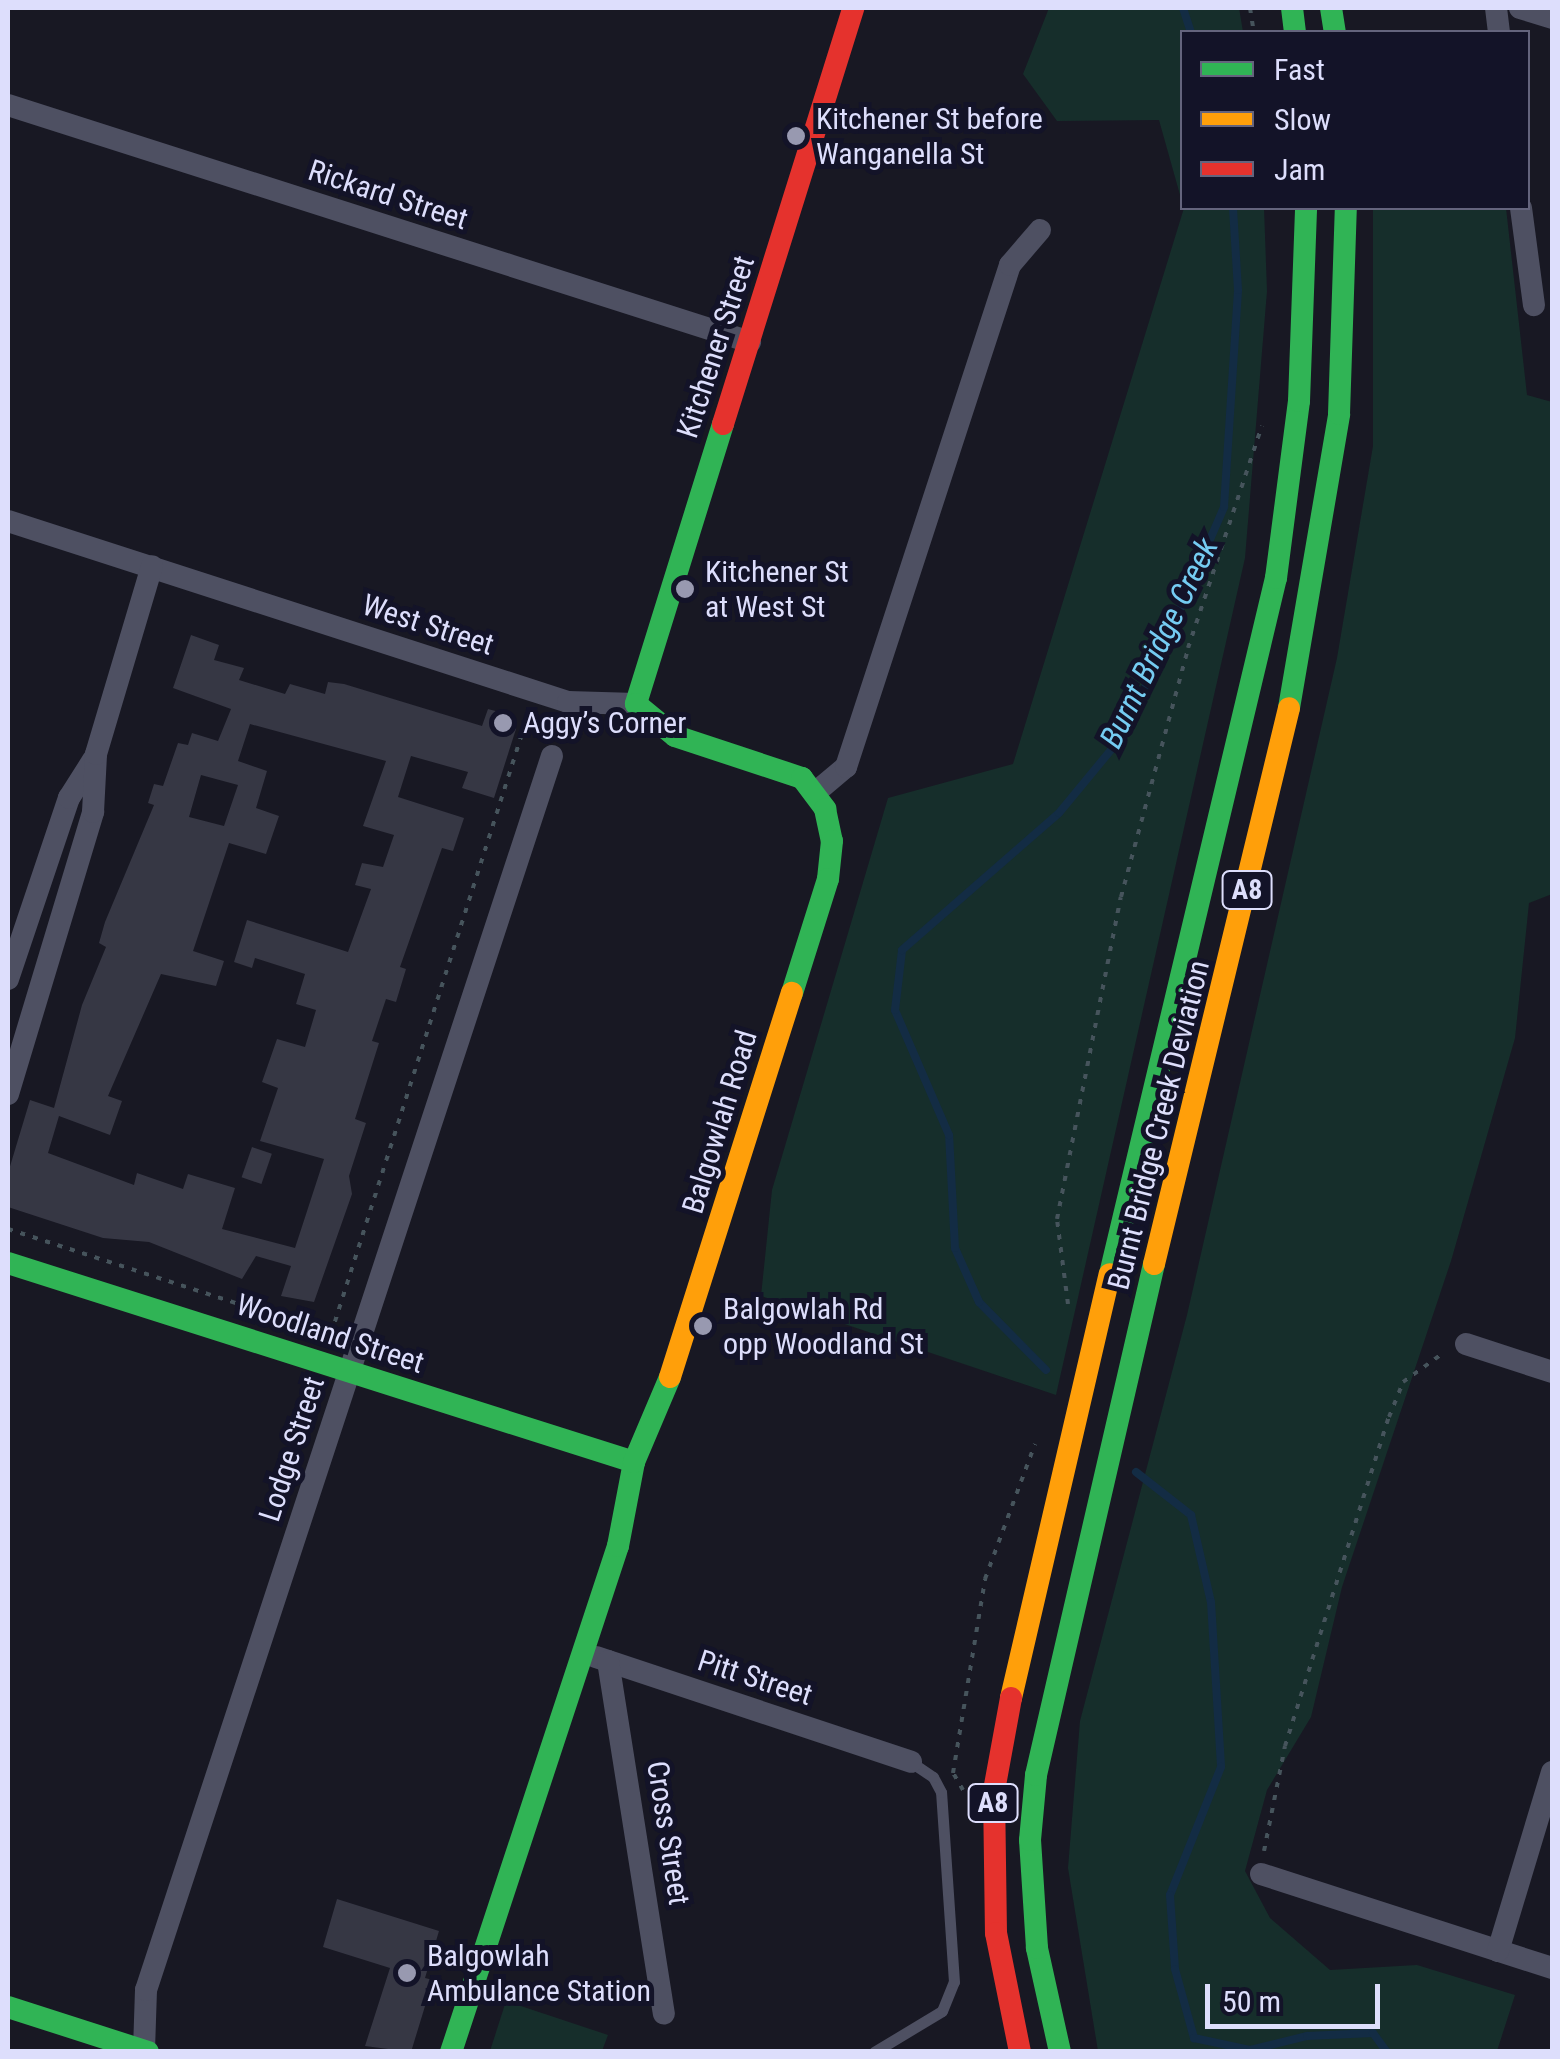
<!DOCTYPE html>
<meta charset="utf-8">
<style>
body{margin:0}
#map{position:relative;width:1560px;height:2059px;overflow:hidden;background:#181823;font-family:"Roboto Condensed",sans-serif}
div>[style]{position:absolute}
.green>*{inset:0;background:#162e2b}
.stream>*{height:8px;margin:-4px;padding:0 4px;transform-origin:4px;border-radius:4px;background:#132c44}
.building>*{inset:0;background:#363744;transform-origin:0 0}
.path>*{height:4px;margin-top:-2px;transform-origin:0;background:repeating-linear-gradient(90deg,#46545c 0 5px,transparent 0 13px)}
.lane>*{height:11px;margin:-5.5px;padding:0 5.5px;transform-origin:5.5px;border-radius:5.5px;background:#4e5062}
.street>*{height:22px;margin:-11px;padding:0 11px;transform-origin:11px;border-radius:11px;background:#4e5062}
.fast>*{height:22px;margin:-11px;padding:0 11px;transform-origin:11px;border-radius:11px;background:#30b455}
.slow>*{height:22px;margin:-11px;padding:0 11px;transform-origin:11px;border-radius:11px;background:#ff9f0a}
.jam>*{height:22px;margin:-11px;padding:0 11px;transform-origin:11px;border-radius:11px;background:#e5322d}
.dots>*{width:28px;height:28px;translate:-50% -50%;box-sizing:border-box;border:5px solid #131328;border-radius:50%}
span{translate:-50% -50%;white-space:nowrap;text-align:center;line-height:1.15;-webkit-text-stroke:10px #131328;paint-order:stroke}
.shield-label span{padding:2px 8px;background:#131328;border:2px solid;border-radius:8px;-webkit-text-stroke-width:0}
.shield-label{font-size:28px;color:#dddefc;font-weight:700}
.poi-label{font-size:30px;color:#dddefc}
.left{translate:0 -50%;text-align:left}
.street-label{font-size:30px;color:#dddefc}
.water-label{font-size:32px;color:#75ccf2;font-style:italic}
.frame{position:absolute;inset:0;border:10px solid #dddefc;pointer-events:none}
.legend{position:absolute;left:1180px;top:30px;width:350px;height:180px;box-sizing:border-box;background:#131328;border:2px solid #64647d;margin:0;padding:12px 18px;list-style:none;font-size:30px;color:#dddefc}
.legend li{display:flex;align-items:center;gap:20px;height:50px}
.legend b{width:50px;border:2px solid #64647d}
.scale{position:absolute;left:1205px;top:1984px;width:175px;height:45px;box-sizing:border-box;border:5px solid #dddefc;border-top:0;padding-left:12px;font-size:30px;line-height:35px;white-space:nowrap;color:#dddefc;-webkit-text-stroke:8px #131328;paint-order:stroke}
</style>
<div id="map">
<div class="green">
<div style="clip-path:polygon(1049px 8px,1239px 8px,1243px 32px,1182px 32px,1182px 202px,1159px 120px,1057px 121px,1023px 74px)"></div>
<div style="clip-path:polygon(1184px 208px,1264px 208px,1267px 291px,1245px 558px,1056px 1395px,761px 1296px,772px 1190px,888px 798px,1013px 764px)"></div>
<div style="clip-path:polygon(1373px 208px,1506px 208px,1527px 395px,1552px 402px,1552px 894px,1529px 903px,1515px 1038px,1451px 1261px,1342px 1587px,1311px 1717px,1267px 1790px,1245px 1871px,1270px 1918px,1330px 1970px,1417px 1965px,1515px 1995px,1497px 2051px,1098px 2051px,1068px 1868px,1080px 1721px,1187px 1315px,1337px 658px,1373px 446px)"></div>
<div style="clip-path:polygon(506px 2001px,608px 2035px,602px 2051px,490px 2051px)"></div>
</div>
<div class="stream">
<div style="left:1183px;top:8px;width:25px;rotate:72deg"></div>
<div style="left:1046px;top:1370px;width:95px;rotate:-134.6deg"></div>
<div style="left:979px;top:1302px;width:59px;rotate:-114deg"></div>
<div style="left:955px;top:1248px;width:113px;rotate:-93deg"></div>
<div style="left:949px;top:1135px;width:136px;rotate:-113.4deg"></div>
<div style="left:895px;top:1010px;width:60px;rotate:-83.3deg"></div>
<div style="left:902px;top:950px;width:208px;rotate:-41.1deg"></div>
<div style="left:1059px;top:813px;width:96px;rotate:-50.5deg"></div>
<div style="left:1120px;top:739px;width:85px;rotate:-64.3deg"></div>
<div style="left:1157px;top:662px;width:169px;rotate:-66.6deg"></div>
<div style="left:1224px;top:507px;width:217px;rotate:-86.3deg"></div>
<div style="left:1238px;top:290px;width:82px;rotate:-93.5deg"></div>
<div style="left:1136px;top:1472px;width:70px;rotate:38deg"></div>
<div style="left:1191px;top:1515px;width:89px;rotate:77.1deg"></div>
<div style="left:1211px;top:1602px;width:165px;rotate:86.5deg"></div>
<div style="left:1221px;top:1767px;width:138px;rotate:111.7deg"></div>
<div style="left:1170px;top:1895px;width:74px;rotate:86.1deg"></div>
<div style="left:1175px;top:1969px;width:72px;rotate:74.6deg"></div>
<div style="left:1194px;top:2038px;width:57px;rotate:12.1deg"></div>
<div style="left:1250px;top:2050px;width:59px;rotate:-13.8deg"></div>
<div style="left:1307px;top:2036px;width:66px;rotate:-2.6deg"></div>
<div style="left:1373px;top:2033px;width:24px;rotate:54deg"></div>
</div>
<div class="building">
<div style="clip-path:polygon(evenodd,191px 635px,219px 645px,214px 660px,244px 668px,239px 680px,285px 694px,290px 684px,325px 694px,328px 682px,344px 684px,482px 726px,488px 709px,510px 715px,516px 729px,494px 798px,462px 788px,468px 772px,411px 756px,398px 797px,464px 818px,453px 851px,442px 848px,400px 967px,406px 969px,396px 1002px,386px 999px,372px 1041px,379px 1043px,355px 1119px,366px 1123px,349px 1176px,352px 1194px,314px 1302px,281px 1296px,291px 1266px,256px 1256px,242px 1279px,149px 1242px,103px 1238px,8px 1207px,8px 1173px,30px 1100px,54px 1108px,82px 1005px,106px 947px,99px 943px,105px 922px,154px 805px,148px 803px,154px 784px,163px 786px,178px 743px,188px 745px,192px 733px,218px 741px,231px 709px,173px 688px,191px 635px,250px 724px,386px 761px,363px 826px,394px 835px,383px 867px,362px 863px,355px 885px,371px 889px,348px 952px,247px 920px,234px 962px,252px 968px,255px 958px,305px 974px,296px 1004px,316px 1010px,305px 1047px,277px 1039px,262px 1082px,278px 1088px,260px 1141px,324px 1159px,295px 1248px,222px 1229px,235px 1188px,188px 1174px,183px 1189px,137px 1173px,134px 1185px,48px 1153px,59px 1116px,110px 1135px,122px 1101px,108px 1096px,161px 974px,216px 986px,224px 961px,193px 951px,229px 843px,266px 854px,279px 816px,256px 808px,267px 771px,238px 761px,250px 724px,191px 635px,201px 775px,238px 785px,224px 826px,189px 817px,201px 775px)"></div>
<div style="left:252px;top:1147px;width:21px;height:32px;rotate:19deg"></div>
<div style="clip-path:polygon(337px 1899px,439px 1931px,425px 1978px,433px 1980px,411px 2052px,365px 2046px,390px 1968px,323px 1947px)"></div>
</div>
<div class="path">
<div style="left:1250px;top:8px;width:24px;rotate:81deg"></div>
<div style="left:8px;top:1229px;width:340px;rotate:18deg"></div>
<div style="left:331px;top:1334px;width:646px;rotate:-72.35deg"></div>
<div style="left:1068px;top:1304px;width:86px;rotate:-97.4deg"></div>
<div style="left:1057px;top:1219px;width:328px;rotate:-78.8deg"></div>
<div style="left:1121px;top:897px;width:258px;rotate:-74.9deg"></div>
<div style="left:1188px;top:648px;width:234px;rotate:-71.6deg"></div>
<div style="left:963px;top:1790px;width:20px;rotate:-120deg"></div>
<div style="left:953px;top:1773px;width:197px;rotate:-80.6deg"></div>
<div style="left:985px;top:1579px;width:144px;rotate:-69.7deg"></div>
<div style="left:1264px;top:1851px;width:107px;rotate:-78.7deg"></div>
<div style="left:1285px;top:1746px;width:345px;rotate:-72.5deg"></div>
<div style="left:1389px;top:1417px;width:38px;rotate:-68deg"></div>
<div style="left:1403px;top:1382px;width:49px;rotate:-35.9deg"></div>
</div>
<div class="lane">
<div style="left:874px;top:2052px;width:79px;rotate:-31.1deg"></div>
<div style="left:942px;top:2011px;width:31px;rotate:-68deg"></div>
<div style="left:954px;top:1982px;width:190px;rotate:-93.9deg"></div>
<div style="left:941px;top:1792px;width:17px;rotate:-118deg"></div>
<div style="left:933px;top:1777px;width:27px;rotate:-146deg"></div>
</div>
<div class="street">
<div style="left:1496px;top:8px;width:24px;rotate:83deg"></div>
<div style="left:1520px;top:8px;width:34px;rotate:17deg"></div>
<div style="left:8px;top:105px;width:779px;rotate:17.71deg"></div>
<div style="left:1521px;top:208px;width:98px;rotate:82.4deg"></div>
<div style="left:8px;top:521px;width:589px;rotate:17.91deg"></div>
<div style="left:568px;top:702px;width:68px;rotate:1.7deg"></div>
<div style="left:816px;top:792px;width:39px;rotate:-40deg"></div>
<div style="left:846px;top:767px;width:528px;rotate:-71.91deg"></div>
<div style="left:1010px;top:265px;width:46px;rotate:-49.4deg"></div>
<div style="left:8px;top:979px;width:191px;rotate:-71.4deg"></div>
<div style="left:69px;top:798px;width:45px;rotate:-57.7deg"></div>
<div style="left:8px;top:1094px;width:295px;rotate:-73.2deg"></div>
<div style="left:93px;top:812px;width:58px;rotate:-87deg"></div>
<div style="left:96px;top:754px;width:196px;rotate:-73.4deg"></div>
<div style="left:1466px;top:1344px;width:90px;rotate:18deg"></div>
<div style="left:596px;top:1657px;width:332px;rotate:18.4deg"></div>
<div style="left:608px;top:1661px;width:357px;rotate:81deg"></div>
<div style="left:1261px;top:1874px;width:306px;rotate:17.9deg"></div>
<div style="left:1498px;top:1951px;width:187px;rotate:-73.2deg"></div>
<div style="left:144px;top:2050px;width:60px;rotate:-88.1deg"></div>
<div style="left:146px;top:1990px;width:1299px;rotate:-71.79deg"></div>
</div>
<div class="fast">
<div style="left:1292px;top:8px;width:24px;rotate:83deg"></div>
<div style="left:1331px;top:8px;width:24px;rotate:81deg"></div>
<div style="left:723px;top:424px;width:293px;rotate:107.3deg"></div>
<div style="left:636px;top:704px;width:50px;rotate:39.4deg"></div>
<div style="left:675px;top:736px;width:134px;rotate:18.3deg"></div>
<div style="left:802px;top:778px;width:39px;rotate:53deg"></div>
<div style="left:825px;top:809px;width:33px;rotate:78deg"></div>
<div style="left:832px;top:841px;width:38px;rotate:96deg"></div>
<div style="left:828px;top:879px;width:120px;rotate:107.5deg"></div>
<div style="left:1289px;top:708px;width:298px;rotate:-80.3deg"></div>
<div style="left:1339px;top:414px;width:206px;rotate:-88.1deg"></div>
<div style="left:8px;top:1263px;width:657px;rotate:17.64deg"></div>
<div style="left:1110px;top:1274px;width:716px;rotate:-76.59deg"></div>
<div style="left:1276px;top:578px;width:178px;rotate:-82.6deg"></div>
<div style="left:1299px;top:401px;width:193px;rotate:-87.9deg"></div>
<div style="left:8px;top:2007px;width:147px;rotate:17.8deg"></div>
<div style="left:451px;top:2052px;width:533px;rotate:-71.74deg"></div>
<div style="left:618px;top:1546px;width:86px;rotate:-79.2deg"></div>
<div style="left:634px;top:1462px;width:92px;rotate:-67deg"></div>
<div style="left:1060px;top:2052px;width:107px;rotate:-102.5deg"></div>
<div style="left:1037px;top:1948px;width:108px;rotate:-93.7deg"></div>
<div style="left:1030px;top:1840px;width:65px;rotate:-84.7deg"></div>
<div style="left:1036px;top:1775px;width:524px;rotate:-77deg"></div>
</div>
<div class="slow">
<div style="left:1154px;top:1264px;width:572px;rotate:-76.35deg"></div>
<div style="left:670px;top:1377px;width:403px;rotate:-72.4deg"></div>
<div style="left:1011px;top:1698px;width:435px;rotate:-76.9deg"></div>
</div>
<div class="jam">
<div style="left:723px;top:424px;width:436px;rotate:-72.6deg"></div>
<div style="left:1011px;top:1698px;width:95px;rotate:100.4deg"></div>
<div style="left:994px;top:1791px;width:142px;rotate:89.2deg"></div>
<div style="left:996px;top:1933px;width:121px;rotate:78.6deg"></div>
</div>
<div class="dots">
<div style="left:796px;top:136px;background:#9899b0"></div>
<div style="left:685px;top:589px;background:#9899b0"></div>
<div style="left:503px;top:723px;background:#9899b0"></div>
<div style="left:703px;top:1326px;background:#9899b0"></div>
<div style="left:407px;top:1973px;background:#9899b0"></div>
</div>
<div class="shield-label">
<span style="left:1247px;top:890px">A8</span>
<span style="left:993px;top:1803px">A8</span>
</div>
<div class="poi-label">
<span class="left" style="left:816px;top:136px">Kitchener St before<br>Wanganella St</span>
<span class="left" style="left:705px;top:589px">Kitchener St<br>at West St</span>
<span class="left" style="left:523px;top:723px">Aggy’s Corner</span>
<span class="left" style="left:723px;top:1326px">Balgowlah Rd<br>opp Woodland St</span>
<span class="left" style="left:427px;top:1973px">Balgowlah<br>Ambulance Station</span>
</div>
<div class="street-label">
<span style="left:388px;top:195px;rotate:18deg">Rickard Street</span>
<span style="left:716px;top:347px;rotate:-72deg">Kitchener Street</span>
<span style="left:428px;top:625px;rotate:18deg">West Street</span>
<span style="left:720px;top:1122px;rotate:-73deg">Balgowlah Road</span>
<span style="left:1159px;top:1125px;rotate:-76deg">Burnt Bridge Creek Deviation</span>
<span style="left:330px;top:1334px;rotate:18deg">Woodland Street</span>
<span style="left:292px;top:1449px;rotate:-72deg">Lodge Street</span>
<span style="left:755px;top:1678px;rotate:18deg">Pitt Street</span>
<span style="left:668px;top:1833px;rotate:81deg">Cross Street</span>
</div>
<div class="water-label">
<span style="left:1159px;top:643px;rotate:-64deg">Burnt Bridge Creek</span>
</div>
<div class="frame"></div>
<ul class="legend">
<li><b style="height:12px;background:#30b455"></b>Fast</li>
<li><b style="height:12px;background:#ff9f0a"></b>Slow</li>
<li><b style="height:12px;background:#e5322d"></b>Jam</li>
</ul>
<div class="scale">50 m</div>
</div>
